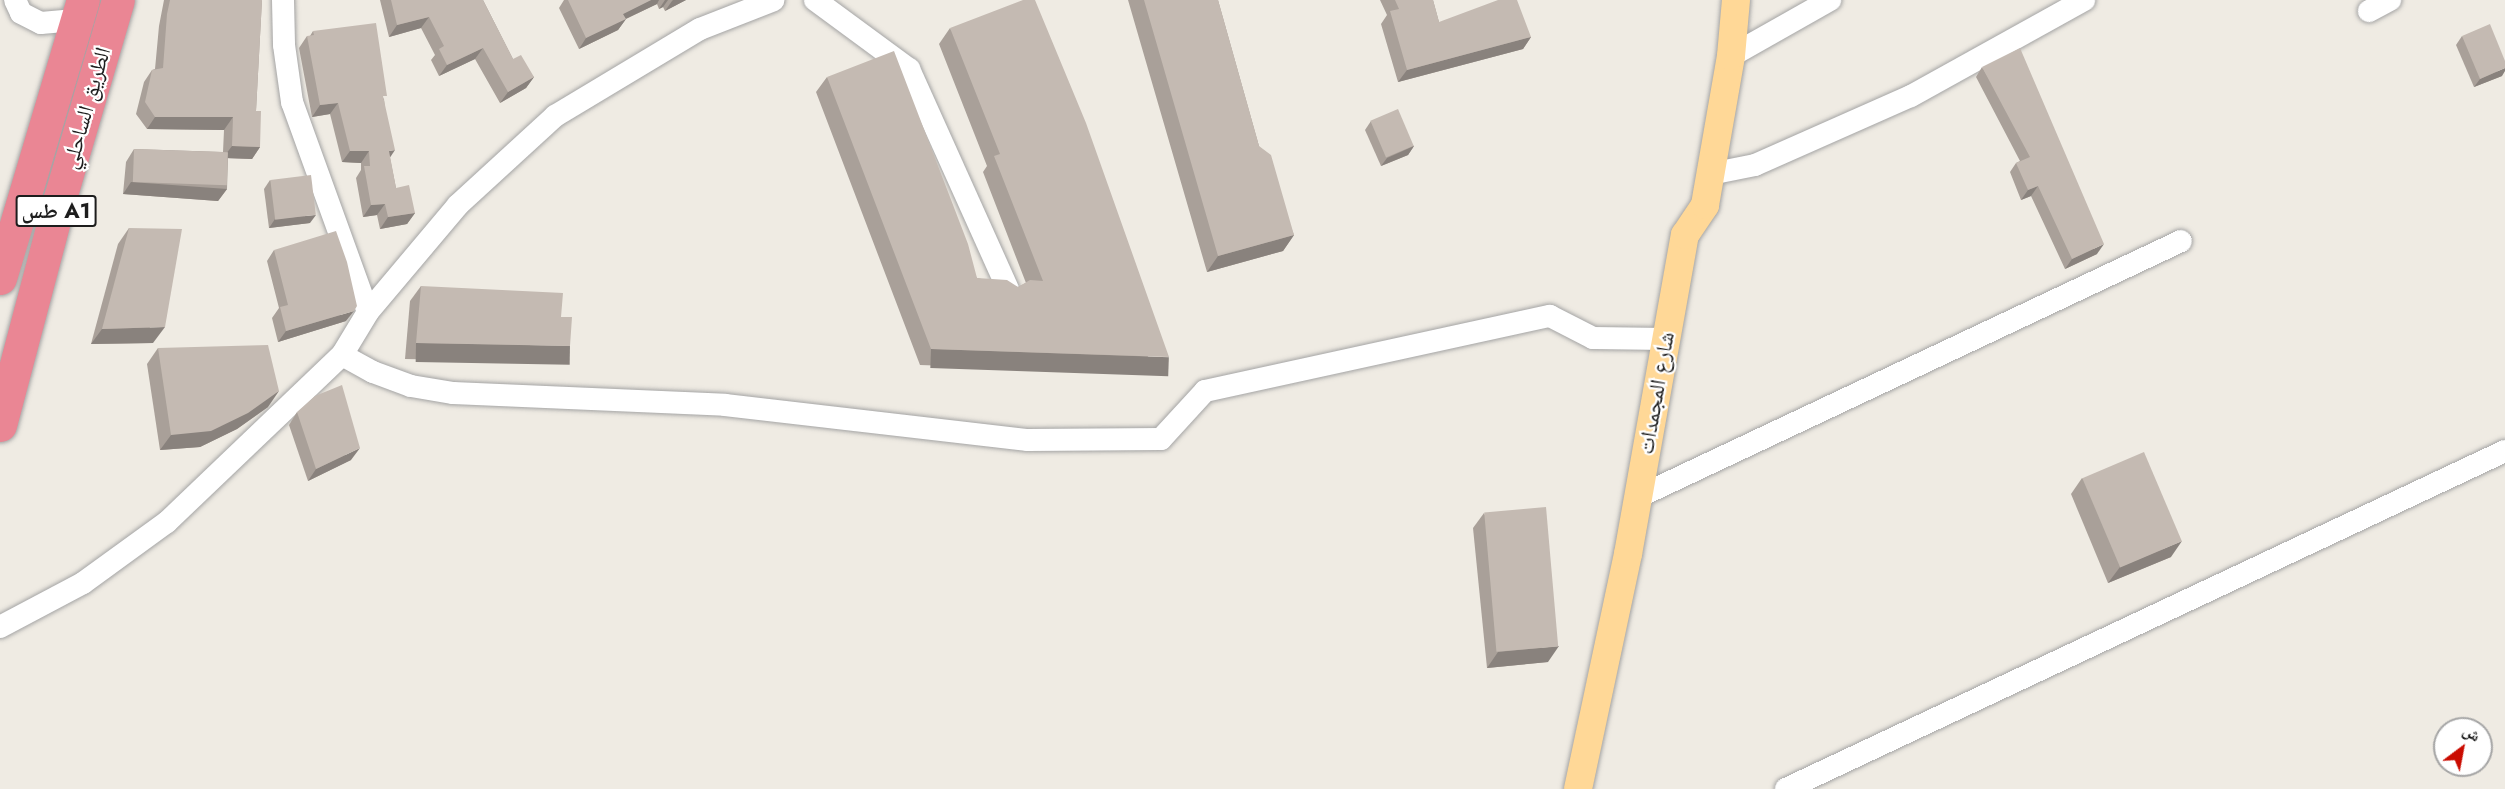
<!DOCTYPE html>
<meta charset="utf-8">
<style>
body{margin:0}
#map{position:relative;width:2505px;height:789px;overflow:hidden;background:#efebe3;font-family:Jost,"Noto Naskh Arabic",sans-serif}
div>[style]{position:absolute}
.roads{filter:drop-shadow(0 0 2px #a4a4a4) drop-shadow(0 0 2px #a4a4a4)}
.minor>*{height:22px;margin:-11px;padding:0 11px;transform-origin:11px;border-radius:11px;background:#fff}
.major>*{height:28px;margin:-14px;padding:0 14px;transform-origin:14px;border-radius:14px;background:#ffd897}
.highway>*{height:33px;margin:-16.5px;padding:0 16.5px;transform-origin:16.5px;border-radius:16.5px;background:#ea8694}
.wall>*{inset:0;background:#a9a099}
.shaded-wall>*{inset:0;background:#89827d;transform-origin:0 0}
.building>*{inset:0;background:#c4bab2;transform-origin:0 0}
span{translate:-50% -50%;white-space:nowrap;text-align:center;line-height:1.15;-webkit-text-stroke:4.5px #fff;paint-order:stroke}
.shield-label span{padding:2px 4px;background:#fff;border:2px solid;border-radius:4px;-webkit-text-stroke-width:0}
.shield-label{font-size:21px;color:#1d1d1d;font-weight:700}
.street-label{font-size:22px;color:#1d1d1d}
.north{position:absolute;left:2433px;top:717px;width:60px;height:60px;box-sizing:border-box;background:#fff;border:2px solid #a5a5a5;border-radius:50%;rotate:32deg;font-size:16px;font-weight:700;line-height:24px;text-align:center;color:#1d1d1d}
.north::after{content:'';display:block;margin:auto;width:21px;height:27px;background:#ca0b00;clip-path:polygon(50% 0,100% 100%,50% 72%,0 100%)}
</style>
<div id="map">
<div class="roads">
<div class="minor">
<div style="left:15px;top:0;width:14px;rotate:65deg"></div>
<div style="left:21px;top:13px;width:22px;rotate:27deg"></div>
<div style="left:41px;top:23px;width:37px;rotate:-5deg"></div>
<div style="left:283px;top:0;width:45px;rotate:88.7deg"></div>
<div style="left:284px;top:45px;width:58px;rotate:82deg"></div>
<div style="left:292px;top:102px;width:223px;rotate:70.1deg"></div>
<div style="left:815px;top:0;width:117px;rotate:36.3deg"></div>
<div style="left:909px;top:69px;width:241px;rotate:65.8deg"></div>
<div style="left:2369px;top:11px;width:24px;rotate:-28deg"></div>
<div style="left:1731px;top:56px;width:114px;rotate:-29.5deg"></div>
<div style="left:1710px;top:174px;width:46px;rotate:-11.3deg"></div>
<div style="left:1755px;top:165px;width:171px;rotate:-23.9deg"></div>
<div style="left:1911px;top:96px;width:198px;rotate:-29deg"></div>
<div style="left:342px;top:355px;width:35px;rotate:29deg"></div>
<div style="left:373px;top:372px;width:40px;rotate:20.2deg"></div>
<div style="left:411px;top:386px;width:43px;rotate:9.5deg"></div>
<div style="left:453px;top:393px;width:272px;rotate:2.5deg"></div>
<div style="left:725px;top:405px;width:305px;rotate:6.6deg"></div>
<div style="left:1028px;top:440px;width:133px;rotate:-0.4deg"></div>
<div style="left:1161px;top:439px;width:65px;rotate:-47.5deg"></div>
<div style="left:1205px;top:391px;width:353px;rotate:-12.3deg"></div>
<div style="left:1550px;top:316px;width:48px;rotate:27.1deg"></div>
<div style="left:1593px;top:338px;width:73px;rotate:0.8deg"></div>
<div style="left:1638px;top:497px;width:600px;rotate:-25.24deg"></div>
<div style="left:0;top:627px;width:94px;rotate:-27.9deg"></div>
<div style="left:83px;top:583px;width:104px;rotate:-36deg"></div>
<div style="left:167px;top:522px;width:242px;rotate:-43.7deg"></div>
<div style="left:342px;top:355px;width:50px;rotate:-58.8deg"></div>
<div style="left:368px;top:312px;width:140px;rotate:-49.9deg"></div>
<div style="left:458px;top:205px;width:132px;rotate:-42.5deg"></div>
<div style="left:555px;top:116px;width:169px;rotate:-31deg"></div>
<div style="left:700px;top:29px;width:79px;rotate:-21.4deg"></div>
<div style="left:1786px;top:789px;width:794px;rotate:-25.18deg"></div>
</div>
<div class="major">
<div style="left:1578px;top:789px;width:240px;rotate:-78deg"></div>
<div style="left:1628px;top:554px;width:324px;rotate:-79.9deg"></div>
<div style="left:1685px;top:235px;width:36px;rotate:-56deg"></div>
<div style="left:1705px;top:205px;width:151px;rotate:-80.1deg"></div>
<div style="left:1731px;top:56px;width:56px;rotate:-84.9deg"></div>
</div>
<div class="highway">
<div style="left:0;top:278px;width:290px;rotate:-73.4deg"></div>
<div style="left:0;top:425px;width:235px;rotate:-75.2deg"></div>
<div style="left:60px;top:198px;width:206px;rotate:-73.7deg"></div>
</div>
</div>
<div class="wall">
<div style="clip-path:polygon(164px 0,262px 0,256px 111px,260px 147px,252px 159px,228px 158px,227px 189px,218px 201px,123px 194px,126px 162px,134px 149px,223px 152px,224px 130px,147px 129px,136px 114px,144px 82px,152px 70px,155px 69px,159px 26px)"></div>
<div style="clip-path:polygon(380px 0,483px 0,513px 59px,534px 77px,526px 88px,500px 103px,475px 59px,439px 76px,431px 60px,435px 55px,421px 28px,389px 37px)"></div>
<div style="clip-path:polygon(564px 0,686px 0,665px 11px,663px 7px,659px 9px,657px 4px,626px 19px,618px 30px,579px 49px,559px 8px)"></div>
<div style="clip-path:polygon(1128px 0,1218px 0,1259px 146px,1294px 235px,1283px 251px,1207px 272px)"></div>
<div style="clip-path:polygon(1380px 0,1433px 0,1439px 22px,1531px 37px,1523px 49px,1398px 82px,1381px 24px,1387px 15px)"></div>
<div style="clip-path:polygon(950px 28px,1158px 373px,920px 365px,816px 92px,827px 77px,977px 278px,1018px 287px,1026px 283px,983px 172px,987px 166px,939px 44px)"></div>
<div style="clip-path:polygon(313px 31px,384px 99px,390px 158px,396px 188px,415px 213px,407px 224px,380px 229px,377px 215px,363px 217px,356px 178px,361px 170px,361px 163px,342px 162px,330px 114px,312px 117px,299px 48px,307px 36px,310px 36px)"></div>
<div style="clip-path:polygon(2462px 36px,2502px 76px,2474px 87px,2456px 45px)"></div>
<div style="clip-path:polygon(1982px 67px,2097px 254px,2065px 269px,2031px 196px,2021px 200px,2010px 172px,2016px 163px,2020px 161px,1976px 77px)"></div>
<div style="clip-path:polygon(1371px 121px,1414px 146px,1408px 155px,1381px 166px,1365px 130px)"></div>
<div style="clip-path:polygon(270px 180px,310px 223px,269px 228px,264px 189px)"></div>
<div style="clip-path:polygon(129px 228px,153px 343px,91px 344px,118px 244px)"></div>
<div style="clip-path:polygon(274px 250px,346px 321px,278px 342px,272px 318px,279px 308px,267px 261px)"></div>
<div style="clip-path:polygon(421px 286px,560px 362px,405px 359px,410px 301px)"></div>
<div style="clip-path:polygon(158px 348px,268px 407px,237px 429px,200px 447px,160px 450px,147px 364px)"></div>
<div style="clip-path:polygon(297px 412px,351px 460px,308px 481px,289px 425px)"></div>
<div style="clip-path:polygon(2082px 478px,2171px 557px,2108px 583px,2071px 494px)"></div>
<div style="clip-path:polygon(1484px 513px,1548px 662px,1487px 668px,1473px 528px)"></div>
</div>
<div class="shaded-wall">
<div style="clip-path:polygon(651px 0,659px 0,657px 4px,619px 22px,626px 19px,618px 30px,579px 49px,586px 38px,623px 14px)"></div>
<div style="clip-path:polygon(665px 0,668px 0,663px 7px,659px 9px)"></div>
<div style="clip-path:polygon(673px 0,686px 0,665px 11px,672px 1px)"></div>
<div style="clip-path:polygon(429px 17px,421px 28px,389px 37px,397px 25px)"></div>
<div style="clip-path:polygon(1531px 37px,1523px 49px,1398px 82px,1407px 70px)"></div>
<div style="clip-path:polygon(483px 48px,475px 59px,439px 76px,447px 65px)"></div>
<div style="clip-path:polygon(2505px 68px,2505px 71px,2502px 76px,2474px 87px,2480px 79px)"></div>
<div style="clip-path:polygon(534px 77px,526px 88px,500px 103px,508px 92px)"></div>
<div style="clip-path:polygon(338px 103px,330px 114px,312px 117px,320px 105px)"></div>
<div style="clip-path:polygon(155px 117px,233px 117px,224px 130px,147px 129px)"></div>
<div style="clip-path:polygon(232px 146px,260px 147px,252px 159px,223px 158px)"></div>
<div style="clip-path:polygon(1414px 146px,1408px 155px,1381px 166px,1387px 158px)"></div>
<div style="clip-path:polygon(395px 150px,387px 162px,389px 151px)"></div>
<div style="clip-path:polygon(350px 151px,369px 151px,361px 163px,342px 162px)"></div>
<div style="clip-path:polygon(131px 182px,227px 189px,218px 201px,123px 194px)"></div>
<div style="clip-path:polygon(2038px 186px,2031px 196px,2021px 200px,2028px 190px)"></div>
<div style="clip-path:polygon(385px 204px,377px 215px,363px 217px,371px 205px)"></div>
<div style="clip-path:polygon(415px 213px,407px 224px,380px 229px,388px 217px)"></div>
<div style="clip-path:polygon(316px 215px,310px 223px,269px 228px,275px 219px)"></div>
<div style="clip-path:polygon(1294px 235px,1283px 251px,1207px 272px,1218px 256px)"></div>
<div style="clip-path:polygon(2104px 244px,2097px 254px,2065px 269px,2072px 259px)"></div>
<div style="clip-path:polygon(354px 311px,346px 321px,278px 342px,286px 331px)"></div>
<div style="clip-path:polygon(165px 327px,153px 343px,91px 344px,102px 329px)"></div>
<div style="left:416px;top:343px;width:154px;height:19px;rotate:1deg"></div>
<div style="left:931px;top:349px;width:238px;height:19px;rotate:2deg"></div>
<div style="clip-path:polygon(279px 391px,268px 407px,237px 429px,200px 447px,160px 450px,171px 435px)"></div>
<div style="clip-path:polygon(360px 448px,351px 460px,308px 481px,316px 469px)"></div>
<div style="clip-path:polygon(2182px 541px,2171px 557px,2108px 583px,2120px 567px)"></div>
<div style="clip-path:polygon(1559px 646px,1548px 662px,1487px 668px,1498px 652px)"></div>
</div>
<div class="building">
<div style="clip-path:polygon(170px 0,262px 0,256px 111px,261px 111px,260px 147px,232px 146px,233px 117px,155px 117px,145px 102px,152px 70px,163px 68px,167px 14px)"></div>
<div style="clip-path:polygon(391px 0,483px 0,513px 59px,521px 55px,534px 77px,508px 92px,483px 48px,447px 65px,439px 49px,444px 46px,429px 17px,397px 25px)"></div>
<div style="clip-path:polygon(568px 0,651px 0,623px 14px,626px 19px,586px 38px)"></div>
<div style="clip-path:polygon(1023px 0,1035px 0,1086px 123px,1169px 357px,931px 349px,827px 77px,894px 51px,968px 244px,977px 278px,1007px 280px,1018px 287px,1030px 280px,1043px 281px,994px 156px,1000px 154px,950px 28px)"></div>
<div style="clip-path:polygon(1144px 0,1218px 0,1259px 146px,1271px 155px,1294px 235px,1218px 256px)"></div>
<div style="clip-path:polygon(1395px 0,1433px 0,1439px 22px,1498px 0,1517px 0,1531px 37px,1407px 70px,1390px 11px,1399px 9px)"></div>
<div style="clip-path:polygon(376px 23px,387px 96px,383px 96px,395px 150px,389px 151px,396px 188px,409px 185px,415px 213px,388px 217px,385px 204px,371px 205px,364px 166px,370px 166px,369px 151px,350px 151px,338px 103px,320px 105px,307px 36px,314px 35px,313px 31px)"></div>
<div style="clip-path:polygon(2490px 24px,2505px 61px,2505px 68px,2480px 79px,2462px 36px)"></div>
<div style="clip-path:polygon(2020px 48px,2104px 244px,2072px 259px,2038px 186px,2028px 190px,2016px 163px,2030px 157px,1982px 67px)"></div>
<div style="left:1398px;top:109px;width:40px;height:30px;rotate:67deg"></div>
<div style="left:134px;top:149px;width:94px;height:33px;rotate:2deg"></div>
<div style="left:311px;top:175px;width:40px;height:41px;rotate:83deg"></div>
<div style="clip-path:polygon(129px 228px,182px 229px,165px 327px,102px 329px)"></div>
<div style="clip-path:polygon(336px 231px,347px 262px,357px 306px,354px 311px,286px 331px,280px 307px,288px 305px,274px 250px)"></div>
<div style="clip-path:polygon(421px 286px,563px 293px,561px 317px,572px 317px,570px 346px,416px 343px)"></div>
<div style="clip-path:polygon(268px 345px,279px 391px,248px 413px,211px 431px,171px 435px,158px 348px)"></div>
<div style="clip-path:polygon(342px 385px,360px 448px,316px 469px,297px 412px,315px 396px)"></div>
<div style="left:2144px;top:452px;width:97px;height:67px;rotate:67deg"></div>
<div style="left:1546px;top:507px;width:140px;height:62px;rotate:85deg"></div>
</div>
<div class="shield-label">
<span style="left:56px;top:211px">طس A1</span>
</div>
<div class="street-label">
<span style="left:86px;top:108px;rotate:-74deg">الطريق الساحلي</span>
<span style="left:1656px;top:393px;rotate:-80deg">شارع المجمدات</span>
</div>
<div class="north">ش</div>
</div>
